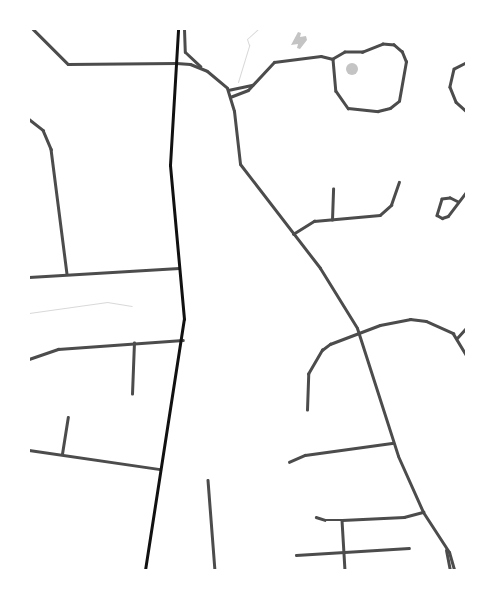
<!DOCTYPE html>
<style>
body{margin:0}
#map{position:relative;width:495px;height:599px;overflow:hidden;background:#fff;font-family:"Source Serif 4",serif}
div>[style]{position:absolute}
.stream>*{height:1px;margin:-0.5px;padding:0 0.5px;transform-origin:0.5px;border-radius:0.5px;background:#d9d9d9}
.building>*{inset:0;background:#c4c4c4}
.round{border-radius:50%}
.minor>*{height:2.5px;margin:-1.25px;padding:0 1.25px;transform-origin:1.25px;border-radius:1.25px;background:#4c4c4c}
.tertiary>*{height:3px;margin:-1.5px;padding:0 1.5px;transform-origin:1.5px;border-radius:1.5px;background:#4c4c4c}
.secondary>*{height:3px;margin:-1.5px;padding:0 1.5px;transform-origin:1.5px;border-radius:1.5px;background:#111}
span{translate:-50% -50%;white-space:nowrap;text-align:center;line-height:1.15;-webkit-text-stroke:5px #fff;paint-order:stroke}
.frame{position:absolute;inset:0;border:30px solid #fff;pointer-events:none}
</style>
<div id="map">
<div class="stream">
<div style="left:238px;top:82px;width:39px;rotate:-73deg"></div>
<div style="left:249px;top:45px;width:6px;rotate:-108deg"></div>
<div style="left:247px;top:39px;width:15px;rotate:-42deg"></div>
<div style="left:29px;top:313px;width:79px;rotate:-8deg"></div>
<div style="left:107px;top:302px;width:25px;rotate:9deg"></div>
</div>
<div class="building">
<div style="clip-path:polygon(298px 32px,301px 33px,300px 37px,306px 36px,307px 40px,300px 49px,297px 48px,298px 44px,291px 45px)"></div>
<div class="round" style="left:346px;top:63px;width:12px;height:12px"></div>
</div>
<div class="minor">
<div style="left:33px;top:29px;width:49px;rotate:45deg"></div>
<div style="left:68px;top:64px;width:108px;rotate:-0.5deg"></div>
<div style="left:466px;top:63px;width:13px;rotate:153deg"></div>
<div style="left:454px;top:69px;width:18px;rotate:103deg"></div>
<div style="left:450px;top:87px;width:16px;rotate:68deg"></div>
<div style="left:456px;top:102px;width:13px;rotate:42deg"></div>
<div style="left:228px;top:90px;width:25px;rotate:-12deg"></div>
<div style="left:230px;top:97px;width:19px;rotate:-21deg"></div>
<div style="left:248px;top:90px;width:38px;rotate:-47deg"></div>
<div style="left:274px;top:62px;width:47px;rotate:-7.3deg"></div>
<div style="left:321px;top:56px;width:12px;rotate:14deg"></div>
<div style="left:333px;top:59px;width:32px;rotate:85deg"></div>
<div style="left:336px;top:91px;width:21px;rotate:55deg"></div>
<div style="left:348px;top:108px;width:30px;rotate:6deg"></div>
<div style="left:378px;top:111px;width:12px;rotate:-14deg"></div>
<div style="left:390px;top:108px;width:11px;rotate:-38deg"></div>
<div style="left:399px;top:101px;width:40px;rotate:-80deg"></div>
<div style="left:406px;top:62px;width:11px;rotate:-112deg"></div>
<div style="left:402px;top:52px;width:11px;rotate:-139deg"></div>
<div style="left:394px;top:45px;width:11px;rotate:-175deg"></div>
<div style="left:383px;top:44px;width:22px;rotate:158deg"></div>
<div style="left:363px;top:52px;width:18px;rotate:180deg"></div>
<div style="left:345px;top:52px;width:14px;rotate:150deg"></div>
<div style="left:29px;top:119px;width:18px;rotate:38deg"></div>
<div style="left:43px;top:130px;width:21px;rotate:67deg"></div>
<div style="left:51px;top:149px;width:126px;rotate:82.7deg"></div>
<div style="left:458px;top:202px;width:9px;rotate:-153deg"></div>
<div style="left:450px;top:198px;width:8px;rotate:173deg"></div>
<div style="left:442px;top:199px;width:17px;rotate:107deg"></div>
<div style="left:437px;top:215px;width:6px;rotate:31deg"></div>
<div style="left:442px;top:218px;width:6px;rotate:-18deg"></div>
<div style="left:448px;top:216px;width:30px;rotate:-53deg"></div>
<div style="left:332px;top:220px;width:31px;rotate:-88deg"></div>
<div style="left:293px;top:234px;width:25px;rotate:-32deg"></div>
<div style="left:314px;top:221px;width:66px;rotate:-5.2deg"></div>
<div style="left:380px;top:215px;width:15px;rotate:-42deg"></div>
<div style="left:391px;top:205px;width:24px;rotate:-71deg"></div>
<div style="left:29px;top:277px;width:150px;rotate:-3.4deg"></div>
<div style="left:457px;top:338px;width:13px;rotate:-48deg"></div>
<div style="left:29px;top:359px;width:31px;rotate:-19deg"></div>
<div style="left:58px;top:349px;width:125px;rotate:-4.1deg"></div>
<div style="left:132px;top:394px;width:51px;rotate:-87.8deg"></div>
<div style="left:307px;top:410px;width:36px;rotate:-88deg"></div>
<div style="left:308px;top:374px;width:28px;rotate:-60deg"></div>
<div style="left:322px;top:350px;width:10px;rotate:-37deg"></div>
<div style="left:330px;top:344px;width:53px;rotate:-20.8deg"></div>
<div style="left:380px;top:325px;width:31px;rotate:-11deg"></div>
<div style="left:410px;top:319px;width:16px;rotate:7deg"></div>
<div style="left:426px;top:321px;width:30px;rotate:24deg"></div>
<div style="left:453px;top:333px;width:26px;rotate:59deg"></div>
<div style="left:29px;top:450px;width:132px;rotate:8.3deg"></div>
<div style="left:62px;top:454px;width:37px;rotate:-81deg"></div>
<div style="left:289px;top:462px;width:17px;rotate:-24deg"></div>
<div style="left:305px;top:455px;width:89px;rotate:-7.8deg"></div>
<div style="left:208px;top:480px;width:90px;rotate:85.6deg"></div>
<div style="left:316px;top:517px;width:9px;rotate:18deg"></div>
<div style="left:325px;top:520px;width:17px"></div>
<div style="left:342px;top:520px;width:62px;rotate:-2.8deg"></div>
<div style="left:404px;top:517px;width:20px;rotate:-15deg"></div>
<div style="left:342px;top:520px;width:50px;rotate:86.6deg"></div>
<div style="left:296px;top:555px;width:113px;rotate:-3.5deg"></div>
</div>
<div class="tertiary">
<div style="left:184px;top:29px;width:23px;rotate:88deg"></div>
<div style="left:185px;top:52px;width:21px;rotate:43deg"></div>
<div style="left:176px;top:63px;width:14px;rotate:4deg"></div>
<div style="left:190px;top:64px;width:18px;rotate:22deg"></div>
<div style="left:207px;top:71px;width:26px;rotate:40deg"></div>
<div style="left:227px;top:88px;width:24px;rotate:73deg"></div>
<div style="left:234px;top:111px;width:53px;rotate:83.5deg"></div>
<div style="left:240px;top:164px;width:131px;rotate:52.4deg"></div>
<div style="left:320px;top:268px;width:70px;rotate:58.3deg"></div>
<div style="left:357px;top:328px;width:134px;rotate:72.2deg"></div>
<div style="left:398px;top:456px;width:61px;rotate:65.9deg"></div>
<div style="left:423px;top:512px;width:48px;rotate:57deg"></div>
<div style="left:449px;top:552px;width:19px;rotate:74deg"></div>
<div style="left:446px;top:550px;width:20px;rotate:79deg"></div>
</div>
<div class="secondary">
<div style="left:145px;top:570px;width:254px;rotate:-81.2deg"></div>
<div style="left:184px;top:319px;width:155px;rotate:-95.2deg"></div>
<div style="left:170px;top:165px;width:136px;rotate:-86.6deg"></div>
</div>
<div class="frame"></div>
</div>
